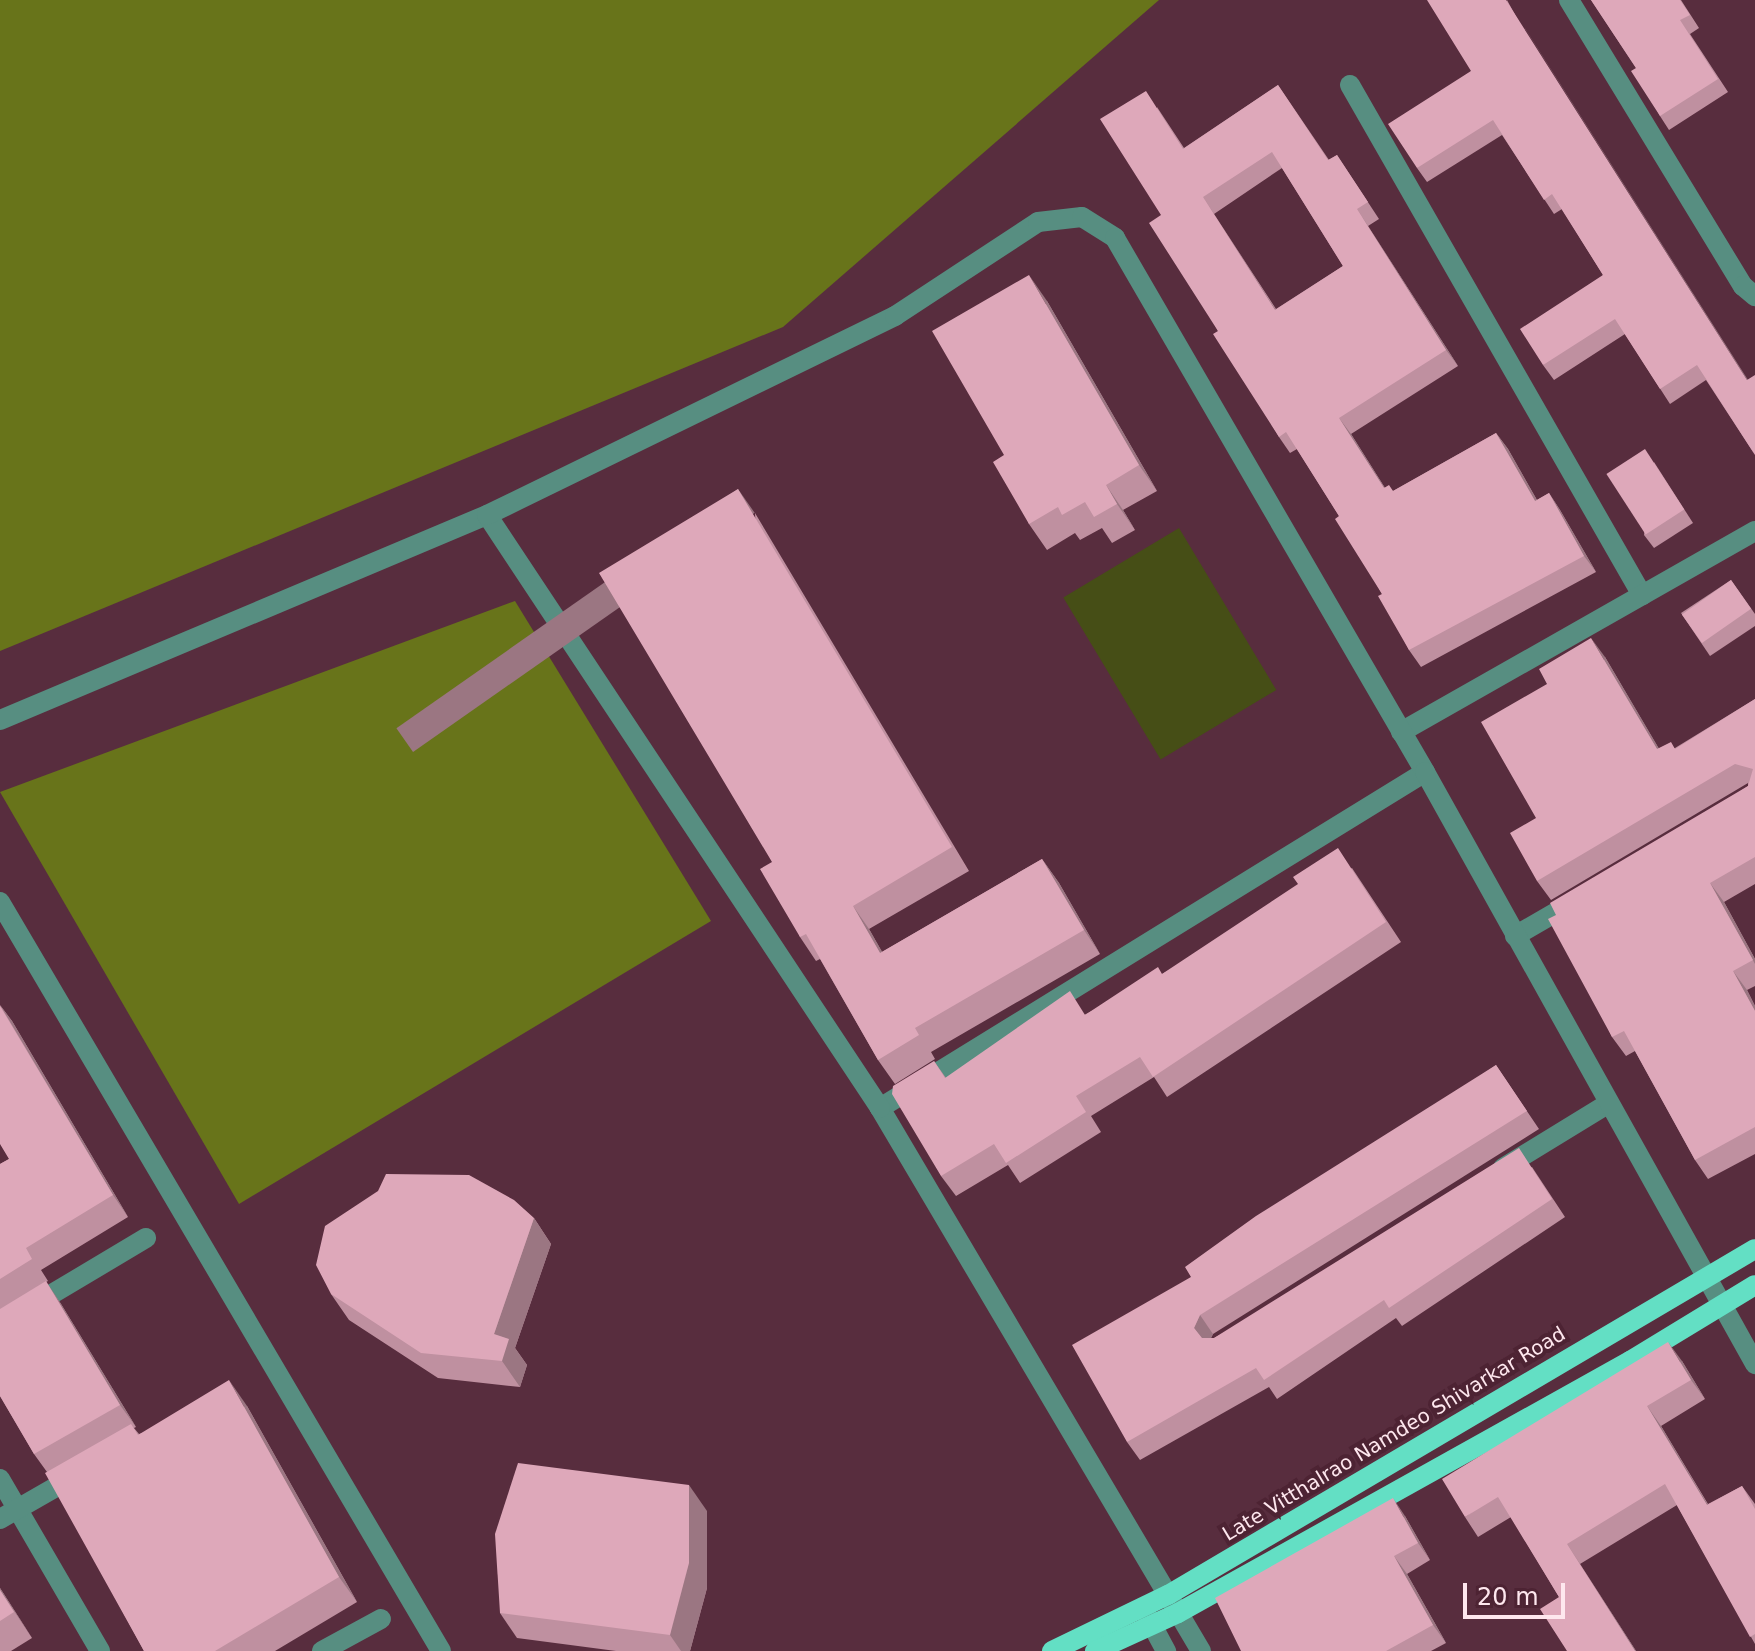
<!DOCTYPE html>
<style>
body{margin:0}
#map{position:relative;width:1755px;height:1651px;overflow:hidden;background:#582d3e;font-family:"DejaVu Sans",sans-serif}
div>[style]{position:absolute}
.green>*{inset:0;background:#464e16;transform-origin:0 0}
.forest>*{inset:0;background:#68741a}
.minor>*{height:20px;margin:-10px;padding:0 10px;transform-origin:10px;border-radius:10px;background:#578e81}
.major>*{height:20px;margin:-10px;padding:0 10px;transform-origin:10px;border-radius:10px;background:#63dfc4}
.wall>*{inset:0;background:#bf90a0}
.shaded-wall>*{inset:0;background:#9b7682;transform-origin:0 0}
.building>*{inset:0;background:#dea8ba;transform-origin:0 0}
span{translate:-50% -50%;white-space:nowrap;text-align:center;line-height:1.15;-webkit-text-stroke:8px #4d2333;paint-order:stroke}
.street-label{font-size:20px;color:#fee7ee}
.scale{position:absolute;left:1463px;top:1583px;width:102px;height:36px;box-sizing:border-box;border:4px solid #fee7ee;border-top:0;padding-left:10px;font-size:24px;line-height:28px;white-space:nowrap;color:#fee7ee;-webkit-text-stroke:6px #4d2333;paint-order:stroke}
</style>
<div id="map">
<div class="green">
<div style="left:1179px;top:528px;width:189px;height:135px;rotate:59deg"></div>
</div>
<div class="forest">
<div style="clip-path:polygon(0 0,1159px 0,783px 327px,0 651px)"></div>
<div style="clip-path:polygon(515px 601px,711px 921px,239px 1204px,0 792px)"></div>
</div>
<div class="minor">
<div style="left:1569px;top:0;width:335px;rotate:58.7deg"></div>
<div style="left:1743px;top:286px;width:16px;rotate:40deg"></div>
<div style="left:1350px;top:85px;width:588px;rotate:60.21deg"></div>
<div style="left:0;top:720px;width:528px;rotate:-22.83deg"></div>
<div style="left:1401px;top:732px;width:407px;rotate:-29.6deg"></div>
<div style="left:0;top:902px;width:869px;rotate:59.51deg"></div>
<div style="left:1515px;top:936px;width:72px;rotate:-30.1deg"></div>
<div style="left:880px;top:1108px;width:640px;rotate:-31.65deg"></div>
<div style="left:1503px;top:1168px;width:124px;rotate:-31.5deg"></div>
<div style="left:0;top:1325px;width:170px;rotate:-30.8deg"></div>
<div style="left:0;top:1479px;width:199px;rotate:59.8deg"></div>
<div style="left:0;top:1519px;width:86px;rotate:-29.8deg"></div>
<div style="left:1144px;top:1610px;width:47px;rotate:61.8deg"></div>
<div style="left:322px;top:1651px;width:67px;rotate:-28.5deg"></div>
<div style="left:1201px;top:1651px;width:631px;rotate:-120.59deg"></div>
<div style="left:880px;top:1108px;width:711px;rotate:-123.53deg"></div>
<div style="left:487px;top:515px;width:454px;rotate:-26deg"></div>
<div style="left:895px;top:316px;width:171px;rotate:-33.3deg"></div>
<div style="left:1038px;top:222px;width:44px;rotate:-6.5deg"></div>
<div style="left:1082px;top:217px;width:39px;rotate:32deg"></div>
<div style="left:1115px;top:238px;width:617px;rotate:59.86deg"></div>
<div style="left:1425px;top:772px;width:678px;rotate:60.86deg"></div>
</div>
<div class="major">
<div style="left:1052px;top:1651px;width:129px;rotate:-25.8deg"></div>
<div style="left:1168px;top:1595px;width:681px;rotate:-30.52deg"></div>
<div style="left:1095px;top:1651px;width:91px;rotate:-24.6deg"></div>
<div style="left:1178px;top:1613px;width:518px;rotate:-29.14deg"></div>
<div style="left:1630px;top:1361px;width:146px;rotate:-31.3deg"></div>
</div>
<div class="wall">
<div style="clip-path:polygon(1507px 0,1755px 455px,1706px 380px,1670px 404px,1625px 334px,1554px 380px,1543px 365px,1603px 275px,1562px 209px,1554px 214px,1502px 135px,1427px 182px,1417px 168px,1471px 71px)"></div>
<div style="clip-path:polygon(1591px 0,1681px 0,1699px 28px,1690px 34px,1728px 92px,1669px 130px,1660px 116px,1636px 68px)"></div>
<div style="clip-path:polygon(evenodd,1278px 85px,1329px 160px,1337px 155px,1379px 219px,1368px 226px,1458px 366px,1351px 434px,1385px 488px,1393px 491px,1496px 433px,1508px 449px,1537px 500px,1549px 493px,1560px 510px,1596px 572px,1421px 667px,1409px 650px,1382px 594px,1339px 516px,1297px 449px,1290px 453px,1279px 437px,1218px 331px,1161px 215px,1157px 107px,1184px 148px,1278px 85px,1282px 168px,1343px 266px,1276px 309px,1214px 214px,1282px 168px)"></div>
<div style="clip-path:polygon(1047px 301px,1157px 491px,1123px 510px,1135px 530px,1112px 543px,1102px 528px,1080px 540px,1075px 533px,1047px 550px,1029px 524px,1004px 455px)"></div>
<div style="clip-path:polygon(1654px 462px,1693px 523px,1654px 548px,1644px 535px)"></div>
<div style="clip-path:polygon(755px 513px,969px 871px,869px 929px,882px 952px,1042px 859px,1059px 883px,1100px 954px,931px 1052px,935px 1059px,895px 1084px,878px 1060px,820px 959px,816px 961px,800px 937px,772px 862px)"></div>
<div style="clip-path:polygon(1731px 580px,1755px 614px,1755px 626px,1710px 656px,1681px 613px)"></div>
<div style="clip-path:polygon(1605px 657px,1659px 749px,1675px 748px,1755px 699px,1755px 884px,1724px 902px,1755px 959px,1755px 986px,1747px 990px,1755px 1006px,1755px 1154px,1708px 1179px,1695px 1160px,1635px 1051px,1626px 1056px,1612px 1037px,1556px 915px,1748px 786px,1748px 783px,1551px 900px,1537px 881px)"></div>
<div style="clip-path:polygon(1352px 868px,1401px 942px,1167px 1097px,1154px 1077px,1091px 1116px,1101px 1132px,1020px 1183px,1008px 1165px,956px 1196px,941px 1176px,934px 1061px,946px 1078px,1086px 1014px,1162px 974px)"></div>
<div style="clip-path:polygon(0 1005px,12px 1021px,128px 1217px,41px 1270px,48px 1281px,46px 1282px,61px 1304px,136px 1427px,134px 1428px,139px 1434px,247px 1406px,357px 1602px,275px 1651px,144px 1651px,47px 1472px,34px 1454px,0 1396px,0 1164px,9px 1159px)"></div>
<div style="clip-path:polygon(1496px 1065px,1539px 1129px,1213px 1334px,1211px 1338px,1214px 1338px,1532px 1167px,1565px 1217px,1402px 1326px,1396px 1318px,1277px 1399px,1269px 1387px,1140px 1460px,1127px 1442px,1191px 1277px)"></div>
<div style="clip-path:polygon(534px 1218px,551px 1244px,515px 1348px,527px 1365px,520px 1387px,438px 1378px,349px 1320px,331px 1294px)"></div>
<div style="clip-path:polygon(1682px 1361px,1705px 1399px,1661px 1426px,1708px 1504px,1742px 1486px,1755px 1504px,1755px 1644px,1677px 1505px,1580px 1564px,1636px 1651px,1567px 1651px,1559px 1597px,1511px 1517px,1478px 1537px,1465px 1517px)"></div>
<div style="clip-path:polygon(707px 1511px,707px 1588px,690px 1651px,616px 1651px,517px 1638px,500px 1613px)"></div>
<div style="clip-path:polygon(1405px 1516px,1430px 1560px,1407px 1574px,1446px 1643px,1431px 1651px,1241px 1651px)"></div>
<div style="clip-path:polygon(0 1588px,32px 1638px,11px 1651px,0 1651px)"></div>
</div>
<div class="shaded-wall">
<div style="clip-path:polygon(1507px 0,1755px 391px,1747px 380px)"></div>
<div style="clip-path:polygon(1203px 197px,1214px 214px,1286px 326px,1275px 310px)"></div>
<div style="clip-path:polygon(1357px 209px,1368px 226px,1458px 366px,1446px 350px)"></div>
<div style="clip-path:polygon(1029px 275px,1047px 301px,1157px 491px,1139px 465px)"></div>
<div style="clip-path:polygon(1339px 418px,1351px 434px,1395px 504px,1384px 488px)"></div>
<div style="clip-path:polygon(1496px 433px,1508px 449px,1547px 518px,1535px 501px)"></div>
<div style="clip-path:polygon(1106px 485px,1123px 510px,1135px 530px,1117px 504px)"></div>
<div style="left:738px;top:489px;width:29px;height:417px;rotate:55deg"></div>
<div style="clip-path:polygon(1549px 493px,1560px 510px,1596px 572px,1584px 556px)"></div>
<div style="clip-path:polygon(1591px 638px,1605px 657px,1671px 769px,1657px 749px)"></div>
<div style="clip-path:polygon(1042px 859px,1059px 883px,1100px 954px,1084px 930px)"></div>
<div style="clip-path:polygon(1710px 883px,1724px 902px,1755px 959px,1755px 964px)"></div>
<div style="clip-path:polygon(853px 906px,869px 929px,896px 976px,880px 953px)"></div>
<div style="clip-path:polygon(1733px 971px,1747px 990px,1755px 1006px,1755px 1011px)"></div>
<div style="clip-path:polygon(0 1005px,12px 1021px,128px 1217px,113px 1195px)"></div>
<div style="clip-path:polygon(534px 1218px,551px 1244px,515px 1348px,527px 1365px,520px 1387px,502px 1361px,494px 1334px)"></div>
<div style="clip-path:polygon(46px 1281px,61px 1304px,136px 1427px,120px 1405px)"></div>
<div style="clip-path:polygon(1200px 1315px,1213px 1334px,1207px 1346px,1194px 1328px)"></div>
<div style="clip-path:polygon(1668px 1342px,1682px 1361px,1705px 1399px,1691px 1380px)"></div>
<div style="clip-path:polygon(229px 1380px,247px 1406px,357px 1602px,339px 1577px)"></div>
<div style="clip-path:polygon(1647px 1406px,1661px 1426px,1720px 1525px,1707px 1505px)"></div>
<div style="clip-path:polygon(689px 1485px,707px 1511px,707px 1588px,690px 1651px,681px 1651px,670px 1635px)"></div>
<div style="clip-path:polygon(1393px 1498px,1405px 1516px,1430px 1560px,1418px 1543px)"></div>
<div style="clip-path:polygon(1567px 1544px,1580px 1564px,1636px 1651px,1635px 1651px)"></div>
<div style="clip-path:polygon(1394px 1556px,1407px 1574px,1446px 1643px,1433px 1625px)"></div>
<div style="clip-path:polygon(0 1588px,32px 1638px,0 1590px)"></div>
</div>
<div class="building">
<div style="clip-path:polygon(1427px 0,1506px 0,1747px 380px,1755px 375px,1755px 455px,1697px 365px,1660px 389px,1615px 319px,1543px 365px,1520px 329px,1603px 275px,1552px 194px,1544px 200px,1493px 120px,1417px 168px,1388px 124px,1471px 71px)"></div>
<div style="clip-path:polygon(1591px 0,1680px 0,1690px 15px,1680px 20px,1718px 79px,1660px 116px,1631px 71px,1636px 68px)"></div>
<div style="clip-path:polygon(evenodd,1278px 85px,1328px 160px,1337px 155px,1368px 202px,1357px 209px,1446px 350px,1339px 418px,1384px 488px,1389px 485px,1393px 491px,1496px 433px,1535px 501px,1549px 493px,1584px 556px,1409px 650px,1378px 596px,1382px 594px,1335px 519px,1339px 516px,1286px 432px,1279px 437px,1213px 334px,1218px 331px,1149px 223px,1161px 215px,1100px 119px,1146px 91px,1183px 149px,1278px 85px,1272px 152px,1343px 266px,1275px 310px,1203px 197px,1272px 152px)"></div>
<div style="clip-path:polygon(1029px 275px,1139px 465px,1106px 485px,1117px 504px,1094px 517px,1085px 502px,1062px 515px,1058px 507px,1029px 524px,993px 462px,1004px 455px,932px 331px)"></div>
<div style="left:1645px;top:449px;width:72px;height:46px;rotate:57deg"></div>
<div style="clip-path:polygon(738px 489px,952px 847px,853px 906px,880px 953px,1042px 859px,1084px 930px,915px 1028px,919px 1035px,878px 1060px,806px 934px,800px 937px,760px 869px,772px 862px,599px 573px)"></div>
<div style="left:1731px;top:580px;width:35px;height:60px;rotate:55deg"></div>
<div style="clip-path:polygon(1591px 638px,1657px 749px,1671px 742px,1675px 749px,1755px 699px,1755px 857px,1710px 883px,1753px 960px,1733px 971px,1755px 1011px,1755px 1127px,1695px 1160px,1624px 1031px,1612px 1037px,1548px 919px,1556px 915px,1550px 903px,1748px 786px,1753px 769px,1735px 764px,1537px 881px,1510px 833px,1536px 818px,1481px 722px,1547px 684px,1539px 669px)"></div>
<div style="clip-path:polygon(1338px 848px,1386px 922px,1153px 1077px,1140px 1057px,1076px 1096px,1086px 1112px,1006px 1163px,994px 1144px,941px 1176px,892px 1094px,893px 1086px,934px 1061px,945px 1078px,1070px 991px,1085px 1015px,1158px 967px,1162px 974px,1298px 884px,1293px 877px)"></div>
<div style="clip-path:polygon(0 1006px,113px 1195px,26px 1248px,32px 1259px,0 1279px,0 1164px,9px 1159px,0 1144px)"></div>
<div style="clip-path:polygon(1496px 1065px,1527px 1111px,1200px 1315px,1194px 1328px,1202px 1338px,1214px 1338px,1519px 1148px,1552px 1199px,1389px 1308px,1384px 1300px,1264px 1380px,1256px 1368px,1127px 1442px,1072px 1345px,1191px 1277px,1185px 1267px,1256px 1216px)"></div>
<div style="clip-path:polygon(386px 1174px,469px 1175px,514px 1200px,534px 1218px,494px 1334px,509px 1339px,502px 1361px,421px 1353px,331px 1294px,316px 1265px,325px 1226px,378px 1191px)"></div>
<div style="clip-path:polygon(46px 1281px,120px 1405px,34px 1454px,0 1396px,0 1309px)"></div>
<div style="clip-path:polygon(1668px 1342px,1691px 1380px,1647px 1406px,1707px 1505px,1742px 1486px,1755px 1509px,1755px 1634px,1750px 1637px,1665px 1484px,1567px 1544px,1635px 1651px,1567px 1651px,1540px 1609px,1559px 1597px,1498px 1497px,1465px 1517px,1442px 1479px)"></div>
<div style="clip-path:polygon(229px 1380px,339px 1577px,215px 1651px,144px 1651px,45px 1473px,131px 1424px,138px 1435px)"></div>
<div style="clip-path:polygon(518px 1463px,689px 1485px,689px 1563px,670px 1635px,500px 1613px,495px 1534px)"></div>
<div style="clip-path:polygon(1393px 1498px,1418px 1543px,1394px 1556px,1433px 1625px,1386px 1651px,1241px 1651px,1215px 1598px)"></div>
<div style="clip-path:polygon(0 1590px,14px 1612px,0 1621px)"></div>
</div>
<div class="street-label">
<span style="left:1394px;top:1434px;rotate:-31deg">Late Vitthalrao Namdeo Shivarkar Road</span>
</div>
<div class="scale">20 m</div>
</div>
